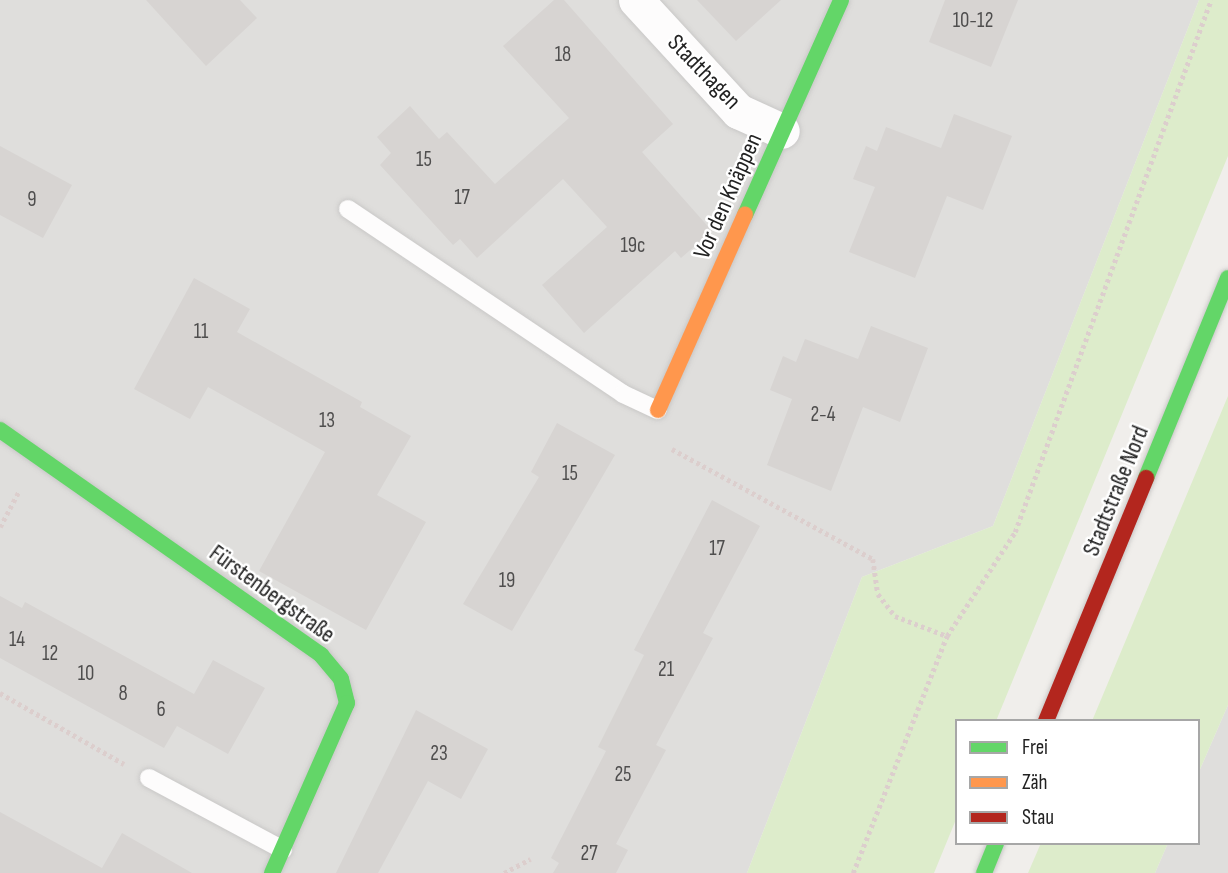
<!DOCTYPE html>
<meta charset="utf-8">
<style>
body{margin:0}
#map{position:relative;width:1228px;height:873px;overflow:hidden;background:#f0eeeb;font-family:"Sofia Sans Condensed",sans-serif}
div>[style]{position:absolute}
.residential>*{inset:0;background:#dfdedc}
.grass>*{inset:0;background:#ddeccb}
.building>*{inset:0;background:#d7d4d2}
.path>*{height:4.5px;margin-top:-2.25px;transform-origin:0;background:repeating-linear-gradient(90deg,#dccecd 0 3.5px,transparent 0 7px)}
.roads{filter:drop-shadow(0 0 2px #c9c8c7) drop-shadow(0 0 2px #c9c8c7)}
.lane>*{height:18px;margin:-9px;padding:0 9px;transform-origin:9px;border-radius:9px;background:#fdfcfc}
.street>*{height:35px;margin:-17.5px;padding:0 17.5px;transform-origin:17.5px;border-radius:17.5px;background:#fdfcfc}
.fast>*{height:16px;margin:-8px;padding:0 8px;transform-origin:8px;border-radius:8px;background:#63d668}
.slow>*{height:16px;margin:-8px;padding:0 8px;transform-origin:8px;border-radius:8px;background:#ff974d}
.jam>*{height:16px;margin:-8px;padding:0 8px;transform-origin:8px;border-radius:8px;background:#b3261e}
span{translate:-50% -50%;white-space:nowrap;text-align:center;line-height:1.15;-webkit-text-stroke:5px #fff;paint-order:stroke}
.number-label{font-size:21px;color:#4f4e4e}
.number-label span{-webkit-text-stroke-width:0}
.street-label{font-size:24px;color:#222}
.legend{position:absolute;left:955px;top:719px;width:245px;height:126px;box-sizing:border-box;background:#fff;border:2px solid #a7a7a7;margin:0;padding:9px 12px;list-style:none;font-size:21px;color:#222}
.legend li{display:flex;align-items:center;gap:14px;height:35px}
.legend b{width:35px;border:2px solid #a7a7a7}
</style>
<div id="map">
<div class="residential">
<div style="clip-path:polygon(0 0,1199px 0,993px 526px,862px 577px,747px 873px,0 873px)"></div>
<div style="clip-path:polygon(1228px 705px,1228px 873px,1155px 873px,1168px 843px,1198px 843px,1198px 774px)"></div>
</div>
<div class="grass">
<div style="clip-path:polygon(1199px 0,1228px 0,1228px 156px,996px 721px,957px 721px,957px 817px,934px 873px,747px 873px,862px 577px,993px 526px)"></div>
<div style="clip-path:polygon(1228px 396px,1228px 705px,1198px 774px,1198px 721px,1092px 721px)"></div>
<div style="clip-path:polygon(1041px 843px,1168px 843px,1155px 873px,1028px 873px)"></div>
</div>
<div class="building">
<div style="clip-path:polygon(146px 0,240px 0,257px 18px,206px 66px)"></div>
<div style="clip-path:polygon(554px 0,564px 0,673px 124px,642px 152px,712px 231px,681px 258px,675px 251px,584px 333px,542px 285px,607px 227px,563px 179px,477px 258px,460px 239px,453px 245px,380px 165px,391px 153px,377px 137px,410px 106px,439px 139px,447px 132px,495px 184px,569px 118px,503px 46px)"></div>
<div style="clip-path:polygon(697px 0,781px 0,736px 41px)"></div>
<div style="clip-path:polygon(945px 0,1018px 0,991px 67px,929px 42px)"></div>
<div style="clip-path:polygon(954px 114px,1012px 136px,983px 210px,947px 196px,915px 278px,849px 252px,875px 187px,853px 179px,866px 146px,877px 151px,886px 127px,941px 148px)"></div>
<div style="clip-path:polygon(0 146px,72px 185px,43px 238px,0 215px)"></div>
<div style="clip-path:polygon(194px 278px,250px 309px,237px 332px,362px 402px,360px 407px,411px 436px,377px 495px,426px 522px,366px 630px,259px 571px,325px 452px,208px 387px,190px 419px,134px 389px)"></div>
<div style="clip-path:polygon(871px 326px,928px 348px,900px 422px,863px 407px,831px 491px,767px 465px,792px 399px,770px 390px,783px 356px,796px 362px,805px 339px,858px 359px)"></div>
<div style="clip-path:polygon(557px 423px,615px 455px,512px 631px,463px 604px,539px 477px,531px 472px)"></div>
<div style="clip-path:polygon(712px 500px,760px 526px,703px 633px,713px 638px,656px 745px,666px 750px,616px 844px,628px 850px,616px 873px,553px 873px,559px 863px,551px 858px,606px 751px,598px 747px,644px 655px,634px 650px)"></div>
<div style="clip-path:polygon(0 596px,22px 608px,25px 602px,194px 694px,213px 660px,265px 688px,228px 754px,177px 726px,164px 748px,0 658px)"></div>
<div style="clip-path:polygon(416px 710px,488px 749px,461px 799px,428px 781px,378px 873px,336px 873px)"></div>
<div style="clip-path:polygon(0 812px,102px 868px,122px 833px,192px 873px,0 873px)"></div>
</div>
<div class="path">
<div style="left:672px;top:449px;width:229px;rotate:28.7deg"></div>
<div style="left:873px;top:559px;width:35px;rotate:82deg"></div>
<div style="left:878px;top:594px;width:28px;rotate:52deg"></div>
<div style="left:895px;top:616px;width:56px;rotate:21deg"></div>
<div style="left:0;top:527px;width:41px;rotate:-62.2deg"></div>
<div style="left:0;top:693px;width:143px;rotate:29.8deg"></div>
<div style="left:504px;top:873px;width:30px;rotate:-28deg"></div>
<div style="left:853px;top:873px;width:255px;rotate:-68.4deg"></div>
<div style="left:947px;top:636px;width:124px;rotate:-56.8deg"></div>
<div style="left:1015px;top:532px;width:567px;rotate:-69.78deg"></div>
</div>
<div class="roads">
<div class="lane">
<div style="left:348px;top:209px;width:331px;rotate:33.9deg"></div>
<div style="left:623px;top:394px;width:38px;rotate:25deg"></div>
<div style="left:149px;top:778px;width:152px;rotate:28.2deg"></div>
</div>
<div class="street">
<div style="left:636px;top:0;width:151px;rotate:47.4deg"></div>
<div style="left:738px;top:111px;width:48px;rotate:24.4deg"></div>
</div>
<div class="fast">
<div style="left:745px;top:215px;width:235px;rotate:-65.9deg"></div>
<div style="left:0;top:430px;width:392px;rotate:35deg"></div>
<div style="left:321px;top:655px;width:31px;rotate:50deg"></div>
<div style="left:341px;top:679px;width:25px;rotate:76deg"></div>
<div style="left:347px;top:703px;width:186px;rotate:113.8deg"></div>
<div style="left:1146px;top:478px;width:216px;rotate:-67.7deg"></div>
<div style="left:984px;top:873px;width:32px;rotate:-68deg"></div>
</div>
<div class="slow">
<div style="left:658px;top:410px;width:214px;rotate:-66deg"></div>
</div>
<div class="jam">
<div style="left:1046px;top:721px;width:263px;rotate:-67.6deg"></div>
</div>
</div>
<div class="number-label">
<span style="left:973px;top:21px">10-12</span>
<span style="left:563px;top:55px">18</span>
<span style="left:424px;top:160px">15</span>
<span style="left:462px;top:198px">17</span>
<span style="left:32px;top:200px">9</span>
<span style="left:633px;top:246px">19c</span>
<span style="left:201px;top:332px">11</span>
<span style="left:823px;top:415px">2-4</span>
<span style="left:327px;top:421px">13</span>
<span style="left:570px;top:474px">15</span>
<span style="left:717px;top:549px">17</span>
<span style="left:507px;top:581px">19</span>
<span style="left:17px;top:640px">14</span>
<span style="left:50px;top:654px">12</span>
<span style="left:666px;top:670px">21</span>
<span style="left:86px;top:674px">10</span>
<span style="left:123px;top:694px">8</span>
<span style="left:161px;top:710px">6</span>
<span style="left:439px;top:754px">23</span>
<span style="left:623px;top:775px">25</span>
<span style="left:589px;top:854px">27</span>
</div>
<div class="street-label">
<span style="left:704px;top:72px;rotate:46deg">Stadthagen</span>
<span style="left:728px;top:196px;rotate:-66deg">Vor den Knäppen</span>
<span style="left:1116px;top:491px;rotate:-68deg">Stadtstraße Nord</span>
<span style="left:272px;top:594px;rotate:36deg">Fürstenbergstraße</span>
</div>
<ul class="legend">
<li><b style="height:9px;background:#63d668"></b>Frei</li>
<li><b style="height:9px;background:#ff974d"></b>Zäh</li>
<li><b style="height:9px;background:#b3261e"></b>Stau</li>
</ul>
</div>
